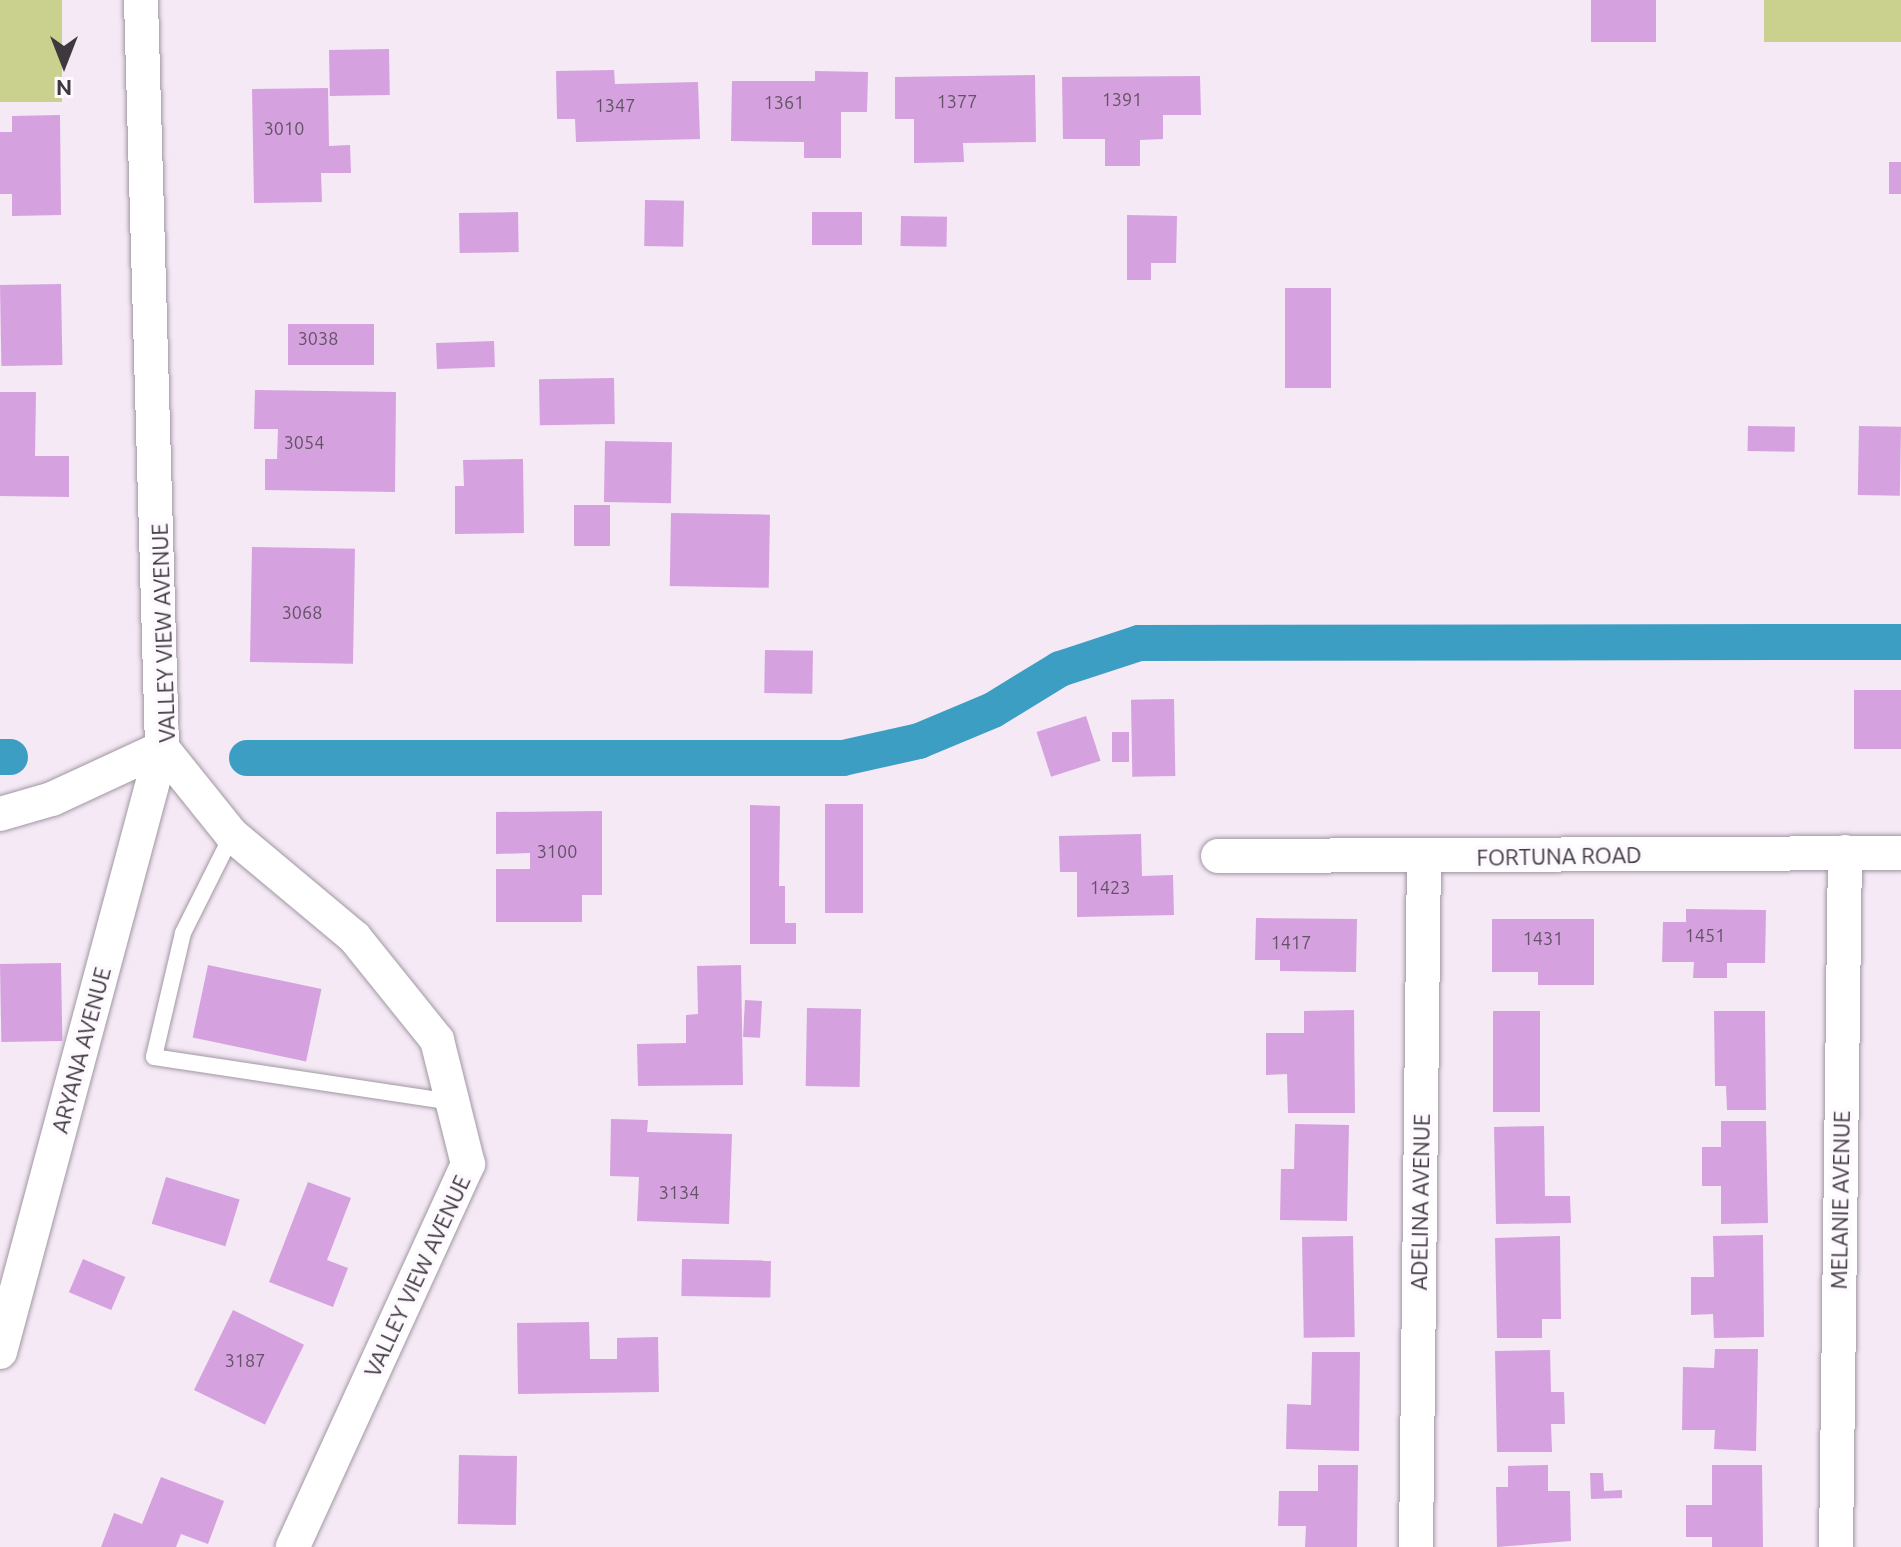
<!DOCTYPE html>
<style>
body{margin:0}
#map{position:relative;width:1901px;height:1547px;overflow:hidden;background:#f4e9f5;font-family:Ubuntu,sans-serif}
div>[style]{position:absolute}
.green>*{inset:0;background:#cad08d;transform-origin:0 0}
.canal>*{height:36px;margin:-18px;padding:0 18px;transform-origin:18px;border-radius:18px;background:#3d9ec3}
.building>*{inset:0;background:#d6a1df;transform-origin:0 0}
.roads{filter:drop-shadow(0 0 2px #a197a3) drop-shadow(0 0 2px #a197a3)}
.lane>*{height:16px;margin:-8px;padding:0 8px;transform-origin:8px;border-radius:8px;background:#fff}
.street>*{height:34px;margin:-17px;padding:0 17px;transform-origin:17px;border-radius:17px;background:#fff}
span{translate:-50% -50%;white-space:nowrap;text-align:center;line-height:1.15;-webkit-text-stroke:7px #fdf9fe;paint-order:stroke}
.number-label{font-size:18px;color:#635366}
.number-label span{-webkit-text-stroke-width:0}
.street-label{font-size:22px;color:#3d393e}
.north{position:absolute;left:24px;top:24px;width:80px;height:80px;-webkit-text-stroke:6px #fdf9fe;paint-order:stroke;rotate:180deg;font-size:22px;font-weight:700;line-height:32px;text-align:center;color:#3d393e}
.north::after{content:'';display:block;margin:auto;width:28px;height:36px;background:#3d393e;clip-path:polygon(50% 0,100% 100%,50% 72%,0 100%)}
</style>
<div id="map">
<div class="green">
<div style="left:0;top:0;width:62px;height:102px"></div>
<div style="left:1764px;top:0;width:137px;height:42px"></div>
</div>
<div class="canal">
<div style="left:0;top:757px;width:10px"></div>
<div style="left:247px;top:758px;width:596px"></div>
<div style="left:843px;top:758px;width:78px;rotate:-12.6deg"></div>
<div style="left:919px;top:741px;width:80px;rotate:-22.7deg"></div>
<div style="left:993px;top:710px;width:79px;rotate:-31.5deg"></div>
<div style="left:1060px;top:669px;width:83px;rotate:-18.2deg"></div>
<div style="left:1139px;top:643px;width:762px;rotate:-0.08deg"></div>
</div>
<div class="building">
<div style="left:1591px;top:0;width:65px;height:42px"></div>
<div style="left:389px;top:49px;width:46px;height:60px;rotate:89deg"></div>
<div style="clip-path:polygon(614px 70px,615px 84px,698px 82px,700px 139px,576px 142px,575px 119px,557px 119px,556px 71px)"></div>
<div style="clip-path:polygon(815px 71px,868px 72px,867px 112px,841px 112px,841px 158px,804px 158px,804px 142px,731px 141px,732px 81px,815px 81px)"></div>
<div style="clip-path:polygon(1035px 75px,1036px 142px,963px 143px,964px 162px,914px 163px,914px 119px,895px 119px,895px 77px)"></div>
<div style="clip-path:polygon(1200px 76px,1201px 115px,1163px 115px,1163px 139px,1140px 140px,1140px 166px,1105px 166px,1105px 139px,1063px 139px,1062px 77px)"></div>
<div style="clip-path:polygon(328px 88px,329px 146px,350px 145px,351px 173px,321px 173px,322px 202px,254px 203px,252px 89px)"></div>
<div style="clip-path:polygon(60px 115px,61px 215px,12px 216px,12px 194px,0 194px,0 132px,12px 132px,12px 116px)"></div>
<div style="left:1889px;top:162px;width:12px;height:32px"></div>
<div style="left:645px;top:200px;width:39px;height:46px;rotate:1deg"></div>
<div style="left:518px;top:212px;width:40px;height:59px;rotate:89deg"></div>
<div style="left:862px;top:212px;width:33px;height:50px;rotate:90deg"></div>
<div style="clip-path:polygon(1127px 215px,1177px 216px,1176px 263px,1151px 263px,1151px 280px,1127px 280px)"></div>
<div style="left:901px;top:216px;width:46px;height:30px;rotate:1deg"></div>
<div style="left:61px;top:284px;width:81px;height:61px;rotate:89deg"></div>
<div style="left:1331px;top:288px;width:100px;height:46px;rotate:90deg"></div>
<div style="left:374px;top:324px;width:41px;height:86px;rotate:90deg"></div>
<div style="left:494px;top:341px;width:26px;height:58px;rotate:88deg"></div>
<div style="left:614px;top:378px;width:46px;height:75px;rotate:89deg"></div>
<div style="clip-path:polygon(255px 390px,396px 392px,395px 492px,265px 490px,265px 459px,277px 459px,278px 429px,254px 429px)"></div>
<div style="clip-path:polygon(0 392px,36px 392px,35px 456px,69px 456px,69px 497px,0 496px)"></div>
<div style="left:1748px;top:426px;width:47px;height:25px;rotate:1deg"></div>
<div style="left:1859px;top:426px;width:42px;height:69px;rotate:1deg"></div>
<div style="left:605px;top:441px;width:67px;height:61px;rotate:1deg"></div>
<div style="clip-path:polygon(523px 459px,524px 533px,455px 534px,455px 486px,464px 486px,463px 460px)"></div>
<div style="left:574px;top:505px;width:36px;height:41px"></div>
<div style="left:671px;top:513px;width:99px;height:73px;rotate:1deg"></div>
<div style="left:252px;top:547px;width:103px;height:115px;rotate:1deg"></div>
<div style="left:765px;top:650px;width:48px;height:43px;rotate:1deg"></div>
<div style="left:1901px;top:690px;width:59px;height:47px;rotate:90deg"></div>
<div style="left:1174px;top:699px;width:77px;height:43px;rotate:89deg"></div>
<div style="left:1086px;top:716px;width:47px;height:52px;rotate:72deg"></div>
<div style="left:1112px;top:732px;width:17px;height:30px"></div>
<div style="left:825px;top:804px;width:38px;height:109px"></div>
<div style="clip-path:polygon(750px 805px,780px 806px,779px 886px,785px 886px,785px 923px,796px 923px,796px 944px,750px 944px)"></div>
<div style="clip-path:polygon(602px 811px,602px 895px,582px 895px,582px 922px,496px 922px,496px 869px,530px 869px,530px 853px,496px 854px,496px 812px)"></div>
<div style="clip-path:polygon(1141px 834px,1142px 876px,1173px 875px,1174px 915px,1077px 917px,1077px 872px,1060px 872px,1059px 836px)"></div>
<div style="clip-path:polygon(1686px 909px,1766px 910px,1765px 963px,1727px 963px,1727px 978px,1693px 978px,1694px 962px,1662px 962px,1663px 922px,1686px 922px)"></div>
<div style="clip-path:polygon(1256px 918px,1357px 919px,1356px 972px,1280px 971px,1280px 960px,1255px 960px)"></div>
<div style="clip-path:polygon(1492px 919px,1594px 919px,1594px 985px,1538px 985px,1538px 972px,1492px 972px)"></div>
<div style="left:61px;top:963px;width:78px;height:61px;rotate:89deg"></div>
<div style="left:208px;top:965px;width:116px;height:74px;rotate:12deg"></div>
<div style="clip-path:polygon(741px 965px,743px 1085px,638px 1086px,637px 1044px,686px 1043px,686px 1015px,698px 1014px,697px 966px)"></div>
<div style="left:745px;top:1000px;width:17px;height:37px;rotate:3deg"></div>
<div style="left:807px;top:1008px;width:54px;height:78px;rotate:1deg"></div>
<div style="clip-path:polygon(1354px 1010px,1355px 1113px,1288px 1113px,1287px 1074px,1266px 1075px,1266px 1033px,1304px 1033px,1304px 1011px)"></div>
<div style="left:1493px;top:1011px;width:47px;height:101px"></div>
<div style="clip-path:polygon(1714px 1011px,1765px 1011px,1766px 1110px,1727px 1110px,1726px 1086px,1715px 1086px)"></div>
<div style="clip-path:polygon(611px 1119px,648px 1120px,647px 1132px,732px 1134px,729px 1224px,637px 1221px,639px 1177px,610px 1176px)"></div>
<div style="clip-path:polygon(1721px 1121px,1766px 1121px,1768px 1223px,1721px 1224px,1721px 1186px,1702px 1186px,1702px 1147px,1721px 1147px)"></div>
<div style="clip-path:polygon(1295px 1124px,1349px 1125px,1347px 1221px,1280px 1220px,1281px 1169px,1294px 1169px)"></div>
<div style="clip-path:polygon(1544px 1126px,1545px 1196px,1570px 1196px,1571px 1223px,1496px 1224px,1494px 1127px)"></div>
<div style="left:166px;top:1177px;width:77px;height:49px;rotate:17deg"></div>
<div style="clip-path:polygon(308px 1182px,351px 1198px,327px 1260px,348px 1268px,333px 1307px,269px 1282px)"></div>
<div style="clip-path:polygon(1763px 1235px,1764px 1337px,1714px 1338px,1713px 1314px,1691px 1315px,1691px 1277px,1714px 1277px,1713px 1236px)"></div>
<div style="left:1353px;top:1236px;width:101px;height:51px;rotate:89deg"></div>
<div style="clip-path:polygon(1560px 1236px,1561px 1319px,1542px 1319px,1542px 1338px,1497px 1338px,1495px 1238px)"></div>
<div style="left:83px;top:1259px;width:46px;height:36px;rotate:23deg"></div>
<div style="left:682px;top:1259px;width:89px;height:37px;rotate:1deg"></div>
<div style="left:233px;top:1310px;width:79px;height:89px;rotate:26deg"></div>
<div style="clip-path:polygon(589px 1322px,590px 1359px,617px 1359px,617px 1338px,658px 1337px,659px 1392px,518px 1394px,517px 1323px)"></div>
<div style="clip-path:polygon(1715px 1349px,1758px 1349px,1756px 1451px,1714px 1449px,1715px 1430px,1682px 1430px,1683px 1367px,1714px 1368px)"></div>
<div style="clip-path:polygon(1550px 1350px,1551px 1392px,1564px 1392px,1565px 1424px,1551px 1424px,1552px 1452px,1497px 1452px,1495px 1351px)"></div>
<div style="clip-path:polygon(1312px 1352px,1360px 1352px,1359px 1451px,1286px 1449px,1287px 1404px,1311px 1405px)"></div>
<div style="left:459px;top:1455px;width:58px;height:69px;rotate:1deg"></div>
<div style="clip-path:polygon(1318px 1465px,1358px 1465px,1357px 1547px,1305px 1547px,1306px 1526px,1278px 1526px,1279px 1491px,1318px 1491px)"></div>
<div style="clip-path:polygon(1548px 1465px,1548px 1491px,1570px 1491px,1571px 1541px,1497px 1547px,1496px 1487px,1508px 1487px,1508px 1466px)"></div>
<div style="clip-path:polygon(1712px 1465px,1762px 1465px,1763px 1547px,1712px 1547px,1712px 1537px,1686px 1537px,1686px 1505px,1712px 1505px)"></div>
<div style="clip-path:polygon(1590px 1473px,1603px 1473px,1604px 1491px,1622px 1490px,1622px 1498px,1591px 1499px)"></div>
<div style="clip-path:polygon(161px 1477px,224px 1501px,208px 1544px,181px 1534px,176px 1547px,101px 1547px,114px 1513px,142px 1524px)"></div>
</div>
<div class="roads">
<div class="lane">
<div style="left:232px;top:835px;width:110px;rotate:116.6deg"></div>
<div style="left:183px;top:933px;width:127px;rotate:103.2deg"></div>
<div style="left:154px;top:1057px;width:301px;rotate:8.6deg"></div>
</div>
<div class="street">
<div style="left:141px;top:0;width:748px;rotate:88.39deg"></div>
<div style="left:162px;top:748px;width:112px;rotate:51.2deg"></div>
<div style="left:232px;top:835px;width:160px;rotate:39.9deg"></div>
<div style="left:355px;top:938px;width:131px;rotate:51.2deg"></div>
<div style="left:437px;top:1040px;width:128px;rotate:76deg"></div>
<div style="left:468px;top:1164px;width:421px;rotate:114.6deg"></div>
<div style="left:0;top:814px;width:54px;rotate:-16.1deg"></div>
<div style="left:52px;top:799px;width:121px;rotate:-24.9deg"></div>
<div style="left:1218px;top:856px;width:683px;rotate:-0.25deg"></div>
<div style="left:0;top:1352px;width:625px;rotate:-74.99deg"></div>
<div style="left:1416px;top:1547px;width:690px;rotate:-89.34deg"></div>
<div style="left:1836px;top:1547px;width:695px;rotate:-89.26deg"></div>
</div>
</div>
<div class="number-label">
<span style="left:1122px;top:99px">1391</span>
<span style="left:957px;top:101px">1377</span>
<span style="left:784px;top:102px">1361</span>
<span style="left:615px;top:105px">1347</span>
<span style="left:284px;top:128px">3010</span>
<span style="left:318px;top:338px">3038</span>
<span style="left:304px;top:442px">3054</span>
<span style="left:302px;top:612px">3068</span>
<span style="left:557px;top:851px">3100</span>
<span style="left:1110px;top:887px">1423</span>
<span style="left:1705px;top:935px">1451</span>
<span style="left:1543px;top:938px">1431</span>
<span style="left:1291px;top:942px">1417</span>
<span style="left:679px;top:1192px">3134</span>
<span style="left:245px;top:1360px">3187</span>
</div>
<div class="street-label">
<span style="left:163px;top:633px;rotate:-92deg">VALLEY VIEW AVENUE</span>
<span style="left:1559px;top:856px;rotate:-1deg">FORTUNA ROAD</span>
<span style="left:81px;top:1050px;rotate:-75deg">ARYANA AVENUE</span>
<span style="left:1840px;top:1200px;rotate:-89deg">MELANIE AVENUE</span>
<span style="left:1420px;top:1202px;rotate:-89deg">ADELINA AVENUE</span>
<span style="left:417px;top:1276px;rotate:-65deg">VALLEY VIEW AVENUE</span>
</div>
<div class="north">N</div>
</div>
